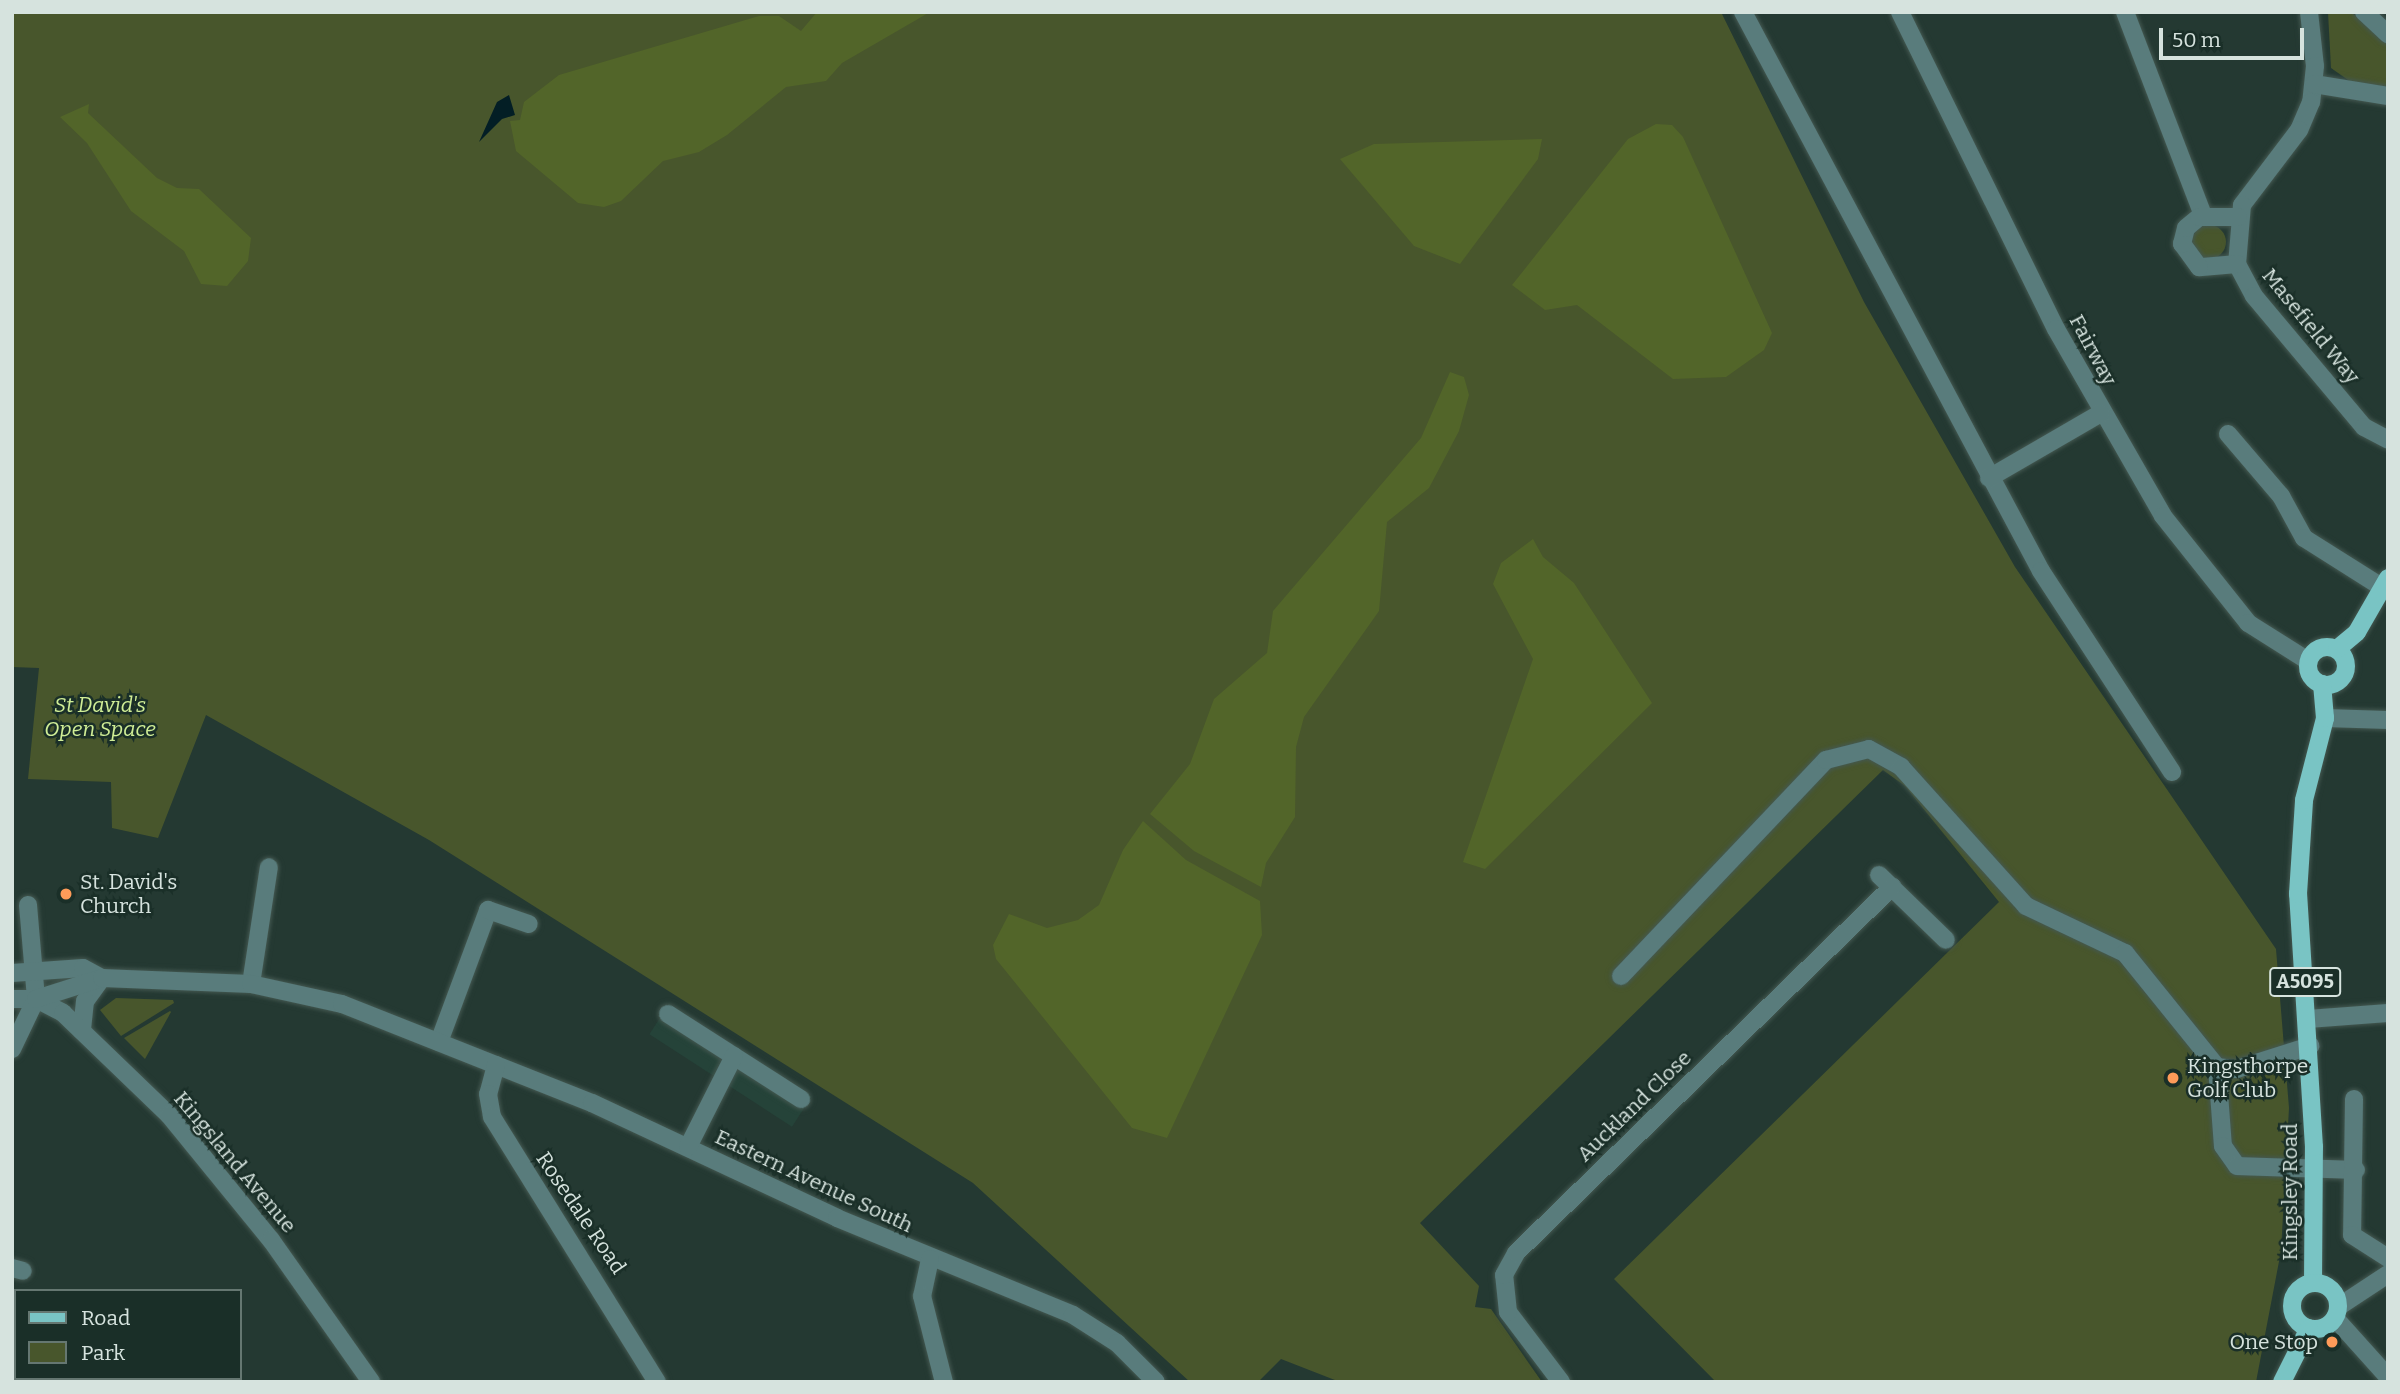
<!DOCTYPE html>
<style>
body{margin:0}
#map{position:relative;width:2400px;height:1394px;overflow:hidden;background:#243932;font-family:Bitter,serif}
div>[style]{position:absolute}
.built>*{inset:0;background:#254339;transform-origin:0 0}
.green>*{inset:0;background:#48562c}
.round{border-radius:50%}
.forest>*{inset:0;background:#526529}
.water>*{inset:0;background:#031e25}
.roads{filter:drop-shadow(0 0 2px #445851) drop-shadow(0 0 2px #445851)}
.minor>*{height:18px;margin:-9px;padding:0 9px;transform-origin:9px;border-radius:9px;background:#597c7c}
.major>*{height:18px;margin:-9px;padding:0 9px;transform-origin:9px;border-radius:9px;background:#79c4c4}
.major>.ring{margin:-9px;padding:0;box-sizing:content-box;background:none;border:18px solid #79c4c4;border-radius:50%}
.dots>*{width:19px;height:19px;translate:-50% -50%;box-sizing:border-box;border:4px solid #1a2f28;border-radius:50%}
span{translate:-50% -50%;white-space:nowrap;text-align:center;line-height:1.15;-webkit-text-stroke:5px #1a2f28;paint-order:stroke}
.shield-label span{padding:2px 5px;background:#1a2f28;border:2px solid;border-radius:5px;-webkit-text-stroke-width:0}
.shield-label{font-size:19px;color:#d6e3de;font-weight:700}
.street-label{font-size:21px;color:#d6e3de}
.park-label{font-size:21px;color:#d0ee96;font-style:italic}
.poi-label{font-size:21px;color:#d6e3de}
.left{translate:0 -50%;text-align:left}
.right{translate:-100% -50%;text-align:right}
.frame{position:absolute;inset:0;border:14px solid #d6e3de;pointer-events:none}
.legend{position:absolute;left:14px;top:1289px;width:228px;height:91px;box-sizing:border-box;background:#1a2f28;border:2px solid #657771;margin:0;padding:9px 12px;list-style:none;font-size:21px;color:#d6e3de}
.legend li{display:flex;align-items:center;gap:14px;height:35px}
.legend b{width:35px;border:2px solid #657771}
.scale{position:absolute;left:2159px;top:28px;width:145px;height:32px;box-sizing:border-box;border:4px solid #d6e3de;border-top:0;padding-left:9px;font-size:21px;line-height:24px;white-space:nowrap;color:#d6e3de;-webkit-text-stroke:5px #1a2f28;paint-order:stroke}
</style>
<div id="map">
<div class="built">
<div style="left:669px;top:1004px;width:170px;height:36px;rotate:33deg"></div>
</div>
<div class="green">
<div style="clip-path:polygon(12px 12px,1721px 12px,1864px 302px,2015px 567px,2276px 949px,2289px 1108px,2281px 1251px,2256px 1382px,1716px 1382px,1614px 1279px,1999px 902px,1905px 786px,1883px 770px,1420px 1223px,1479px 1286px,1475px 1307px,1491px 1309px,1542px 1382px,1340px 1382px,1281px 1359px,1258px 1382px,1190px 1382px,973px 1183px,429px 840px,206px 715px,158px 838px,112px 828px,111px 782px,28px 779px,39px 668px,12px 667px)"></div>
<div style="clip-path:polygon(2328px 12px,2351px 12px,2388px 44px,2388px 88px,2358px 87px,2331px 68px)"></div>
<div class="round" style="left:2192px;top:225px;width:34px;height:34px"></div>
<div style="clip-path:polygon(116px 998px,173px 1000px,174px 1003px,121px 1036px,100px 1010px)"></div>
<div style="clip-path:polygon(170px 1011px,171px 1012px,145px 1059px,124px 1038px)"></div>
</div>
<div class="forest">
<div style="clip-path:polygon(817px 12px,930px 12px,842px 63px,826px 81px,786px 87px,727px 135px,699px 152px,663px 161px,621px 201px,604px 207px,578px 203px,516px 151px,510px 121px,520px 120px,524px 102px,559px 75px,759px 16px,779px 16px,801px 31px)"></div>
<div style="clip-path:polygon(89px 104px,88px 113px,157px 178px,177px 188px,199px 189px,251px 238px,248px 261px,227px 286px,201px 284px,184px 251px,131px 211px,87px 143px,60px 117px)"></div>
<div style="clip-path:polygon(1656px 124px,1672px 125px,1683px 137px,1772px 333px,1764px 350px,1726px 377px,1673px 379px,1577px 305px,1545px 310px,1512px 285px,1628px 139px)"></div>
<div style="clip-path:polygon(1542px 139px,1538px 159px,1460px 264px,1414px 246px,1340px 159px,1374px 144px)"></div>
<div style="clip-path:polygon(1450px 372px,1464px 377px,1469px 395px,1459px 431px,1429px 488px,1387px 522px,1379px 611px,1304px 717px,1296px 747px,1295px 817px,1266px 863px,1261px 887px,1194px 851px,1150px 814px,1190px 764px,1214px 699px,1267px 653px,1273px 611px,1421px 438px)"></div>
<div style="clip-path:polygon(1533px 539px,1543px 557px,1574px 583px,1652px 703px,1485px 869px,1463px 862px,1533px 659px,1493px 584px,1501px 563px)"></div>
<div style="clip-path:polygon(1143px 821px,1186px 860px,1260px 901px,1262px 935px,1167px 1138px,1132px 1128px,996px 959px,993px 945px,1009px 914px,1047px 928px,1078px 920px,1099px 905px,1123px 850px)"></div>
</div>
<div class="water">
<div style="clip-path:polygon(509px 95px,515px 115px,502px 119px,479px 142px,497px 102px)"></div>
</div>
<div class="roads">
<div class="minor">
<div style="left:1743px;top:12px;width:633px;rotate:61.94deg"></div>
<div style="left:2041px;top:571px;width:240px;rotate:56.9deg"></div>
<div style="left:1900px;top:12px;width:353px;rotate:63.8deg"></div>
<div style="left:2056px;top:329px;width:215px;rotate:60.2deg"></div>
<div style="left:2163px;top:516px;width:137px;rotate:51.5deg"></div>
<div style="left:2248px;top:623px;width:71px;rotate:32.3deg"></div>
<div style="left:2125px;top:12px;width:217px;rotate:69deg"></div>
<div style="left:2309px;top:12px;width:54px;rotate:83.7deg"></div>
<div style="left:2315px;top:66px;width:36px;rotate:96deg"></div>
<div style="left:2311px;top:102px;width:30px;rotate:113deg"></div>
<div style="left:2299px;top:130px;width:94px;rotate:127.2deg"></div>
<div style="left:2242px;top:205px;width:59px;rotate:94.8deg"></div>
<div style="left:2237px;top:264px;width:36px;rotate:62deg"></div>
<div style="left:2254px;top:296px;width:171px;rotate:50deg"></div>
<div style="left:2364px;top:427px;width:27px;rotate:28deg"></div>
<div style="left:2364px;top:12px;width:33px;rotate:43deg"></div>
<div style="left:2314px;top:84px;width:75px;rotate:9.2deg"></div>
<div style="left:2237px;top:264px;width:38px;rotate:175deg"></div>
<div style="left:2199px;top:267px;width:29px;rotate:-126deg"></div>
<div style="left:2182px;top:244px;width:16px;rotate:-76deg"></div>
<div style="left:2186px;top:228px;width:17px;rotate:-40deg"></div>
<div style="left:2199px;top:217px;width:39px"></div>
<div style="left:2228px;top:434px;width:82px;rotate:49.5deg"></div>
<div style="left:2281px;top:496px;width:48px;rotate:61.3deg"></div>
<div style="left:2304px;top:538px;width:93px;rotate:32.3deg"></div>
<div style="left:1989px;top:478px;width:129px;rotate:-30.1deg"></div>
<div style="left:2325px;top:718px;width:63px;rotate:1.8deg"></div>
<div style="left:1879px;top:875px;width:93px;rotate:44.1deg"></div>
<div style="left:28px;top:905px;width:94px;rotate:85.1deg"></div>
<div style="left:12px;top:973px;width:71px;rotate:-4deg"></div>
<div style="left:83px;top:968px;width:21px;rotate:28deg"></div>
<div style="left:102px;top:978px;width:29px;rotate:126deg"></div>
<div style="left:85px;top:1001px;width:30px;rotate:96deg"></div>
<div style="left:1621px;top:976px;width:298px;rotate:-46.5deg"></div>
<div style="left:1826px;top:760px;width:44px;rotate:-14.3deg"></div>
<div style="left:1869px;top:749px;width:37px;rotate:29deg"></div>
<div style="left:1901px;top:767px;width:187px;rotate:48deg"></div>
<div style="left:2026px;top:906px;width:110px;rotate:25.4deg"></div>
<div style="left:2125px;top:953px;width:146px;rotate:51.1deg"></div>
<div style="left:2217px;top:1067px;width:79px;rotate:85.7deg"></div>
<div style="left:2223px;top:1146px;width:24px;rotate:55deg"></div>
<div style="left:2237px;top:1166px;width:119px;rotate:1.9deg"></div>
<div style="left:251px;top:984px;width:118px;rotate:-81.3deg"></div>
<div style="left:12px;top:999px;width:24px"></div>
<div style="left:36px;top:999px;width:30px;rotate:27deg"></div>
<div style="left:63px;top:1013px;width:147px;rotate:43.9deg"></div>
<div style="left:169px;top:1115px;width:161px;rotate:50.8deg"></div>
<div style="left:271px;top:1240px;width:174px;rotate:54.8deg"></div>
<div style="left:668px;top:1014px;width:158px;rotate:32.6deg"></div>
<div style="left:2308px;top:1019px;width:80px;rotate:-4.3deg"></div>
<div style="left:439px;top:1042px;width:141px;rotate:-69.6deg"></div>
<div style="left:488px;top:910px;width:43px;rotate:18.9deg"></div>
<div style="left:12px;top:1049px;width:55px;rotate:-64.4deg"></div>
<div style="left:36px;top:999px;width:69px;rotate:-17.7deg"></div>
<div style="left:102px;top:978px;width:149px;rotate:2.3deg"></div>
<div style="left:251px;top:984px;width:93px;rotate:12.4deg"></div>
<div style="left:342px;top:1004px;width:269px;rotate:21.6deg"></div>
<div style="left:592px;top:1103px;width:271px;rotate:25.1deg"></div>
<div style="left:837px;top:1218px;width:255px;rotate:22.3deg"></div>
<div style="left:1073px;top:1315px;width:52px;rotate:32.5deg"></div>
<div style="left:1117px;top:1343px;width:55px;rotate:45deg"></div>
<div style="left:496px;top:1065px;width:30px;rotate:105deg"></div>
<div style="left:488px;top:1094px;width:23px;rotate:80deg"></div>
<div style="left:492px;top:1117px;width:312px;rotate:58.1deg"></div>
<div style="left:2217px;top:1067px;width:20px;rotate:6deg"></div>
<div style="left:2237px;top:1069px;width:77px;rotate:-17.5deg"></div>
<div style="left:2354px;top:1099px;width:136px;rotate:90.8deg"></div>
<div style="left:2352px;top:1235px;width:43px;rotate:32.6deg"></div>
<div style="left:688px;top:1147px;width:102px;rotate:-63.2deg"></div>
<div style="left:930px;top:1259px;width:38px;rotate:102deg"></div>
<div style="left:922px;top:1296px;width:89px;rotate:75.7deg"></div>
<div style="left:12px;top:1268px;width:11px;rotate:15deg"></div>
<div style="left:2338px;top:1307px;width:60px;rotate:-33.4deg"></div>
<div style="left:2335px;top:1318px;width:79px;rotate:48.1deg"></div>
<div style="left:1561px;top:1382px;width:88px;rotate:-127.1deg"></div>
<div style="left:1508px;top:1312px;width:37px;rotate:-96deg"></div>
<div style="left:1504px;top:1275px;width:25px;rotate:-61deg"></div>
<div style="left:1516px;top:1253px;width:525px;rotate:-44.23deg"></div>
</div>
<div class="major">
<div class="ring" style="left:2308px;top:647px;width:20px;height:20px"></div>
<div style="left:2337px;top:649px;width:26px;rotate:-40deg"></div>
<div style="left:2357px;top:632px;width:62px;rotate:-60.1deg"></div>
<div style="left:2313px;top:1283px;width:136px;rotate:-89.6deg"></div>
<div style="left:2314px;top:1147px;width:254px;rotate:-93.6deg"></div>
<div style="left:2298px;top:894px;width:94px;rotate:-86.3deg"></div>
<div style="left:2304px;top:800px;width:85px;rotate:-75.6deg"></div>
<div style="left:2325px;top:718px;width:34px;rotate:-95deg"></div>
<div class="ring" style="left:2292px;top:1283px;width:28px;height:28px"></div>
<div style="left:2282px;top:1382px;width:60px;rotate:-63.4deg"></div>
</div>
</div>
<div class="dots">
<div style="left:66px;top:894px;background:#fe9b59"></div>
<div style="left:2173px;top:1078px;background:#fe9b59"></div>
<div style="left:2332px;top:1342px;background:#fe9b59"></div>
</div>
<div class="shield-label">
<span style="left:2305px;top:982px">A5095</span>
</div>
<div class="street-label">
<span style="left:2311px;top:326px;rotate:51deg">Masefield Way</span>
<span style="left:2093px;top:350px;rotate:62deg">Fairway</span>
<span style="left:1634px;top:1106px;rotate:-44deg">Auckland Close</span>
<span style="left:235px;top:1162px;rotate:50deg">Kingsland Avenue</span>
<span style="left:814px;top:1181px;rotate:25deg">Eastern Avenue South</span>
<span style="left:2290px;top:1192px;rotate:-90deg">Kingsley Road</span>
<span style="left:581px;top:1213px;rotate:56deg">Rosedale Road</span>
</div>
<div class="park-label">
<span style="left:100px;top:717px">St David's<br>Open Space</span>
</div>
<div class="poi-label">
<span class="left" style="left:80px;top:894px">St. David's<br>Church</span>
<span class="left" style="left:2187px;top:1078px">Kingsthorpe<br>Golf Club</span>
<span class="right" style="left:2318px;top:1342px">One Stop</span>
</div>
<div class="frame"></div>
<ul class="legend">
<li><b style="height:9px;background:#79c4c4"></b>Road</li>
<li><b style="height:19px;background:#48562c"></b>Park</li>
</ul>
<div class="scale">50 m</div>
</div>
